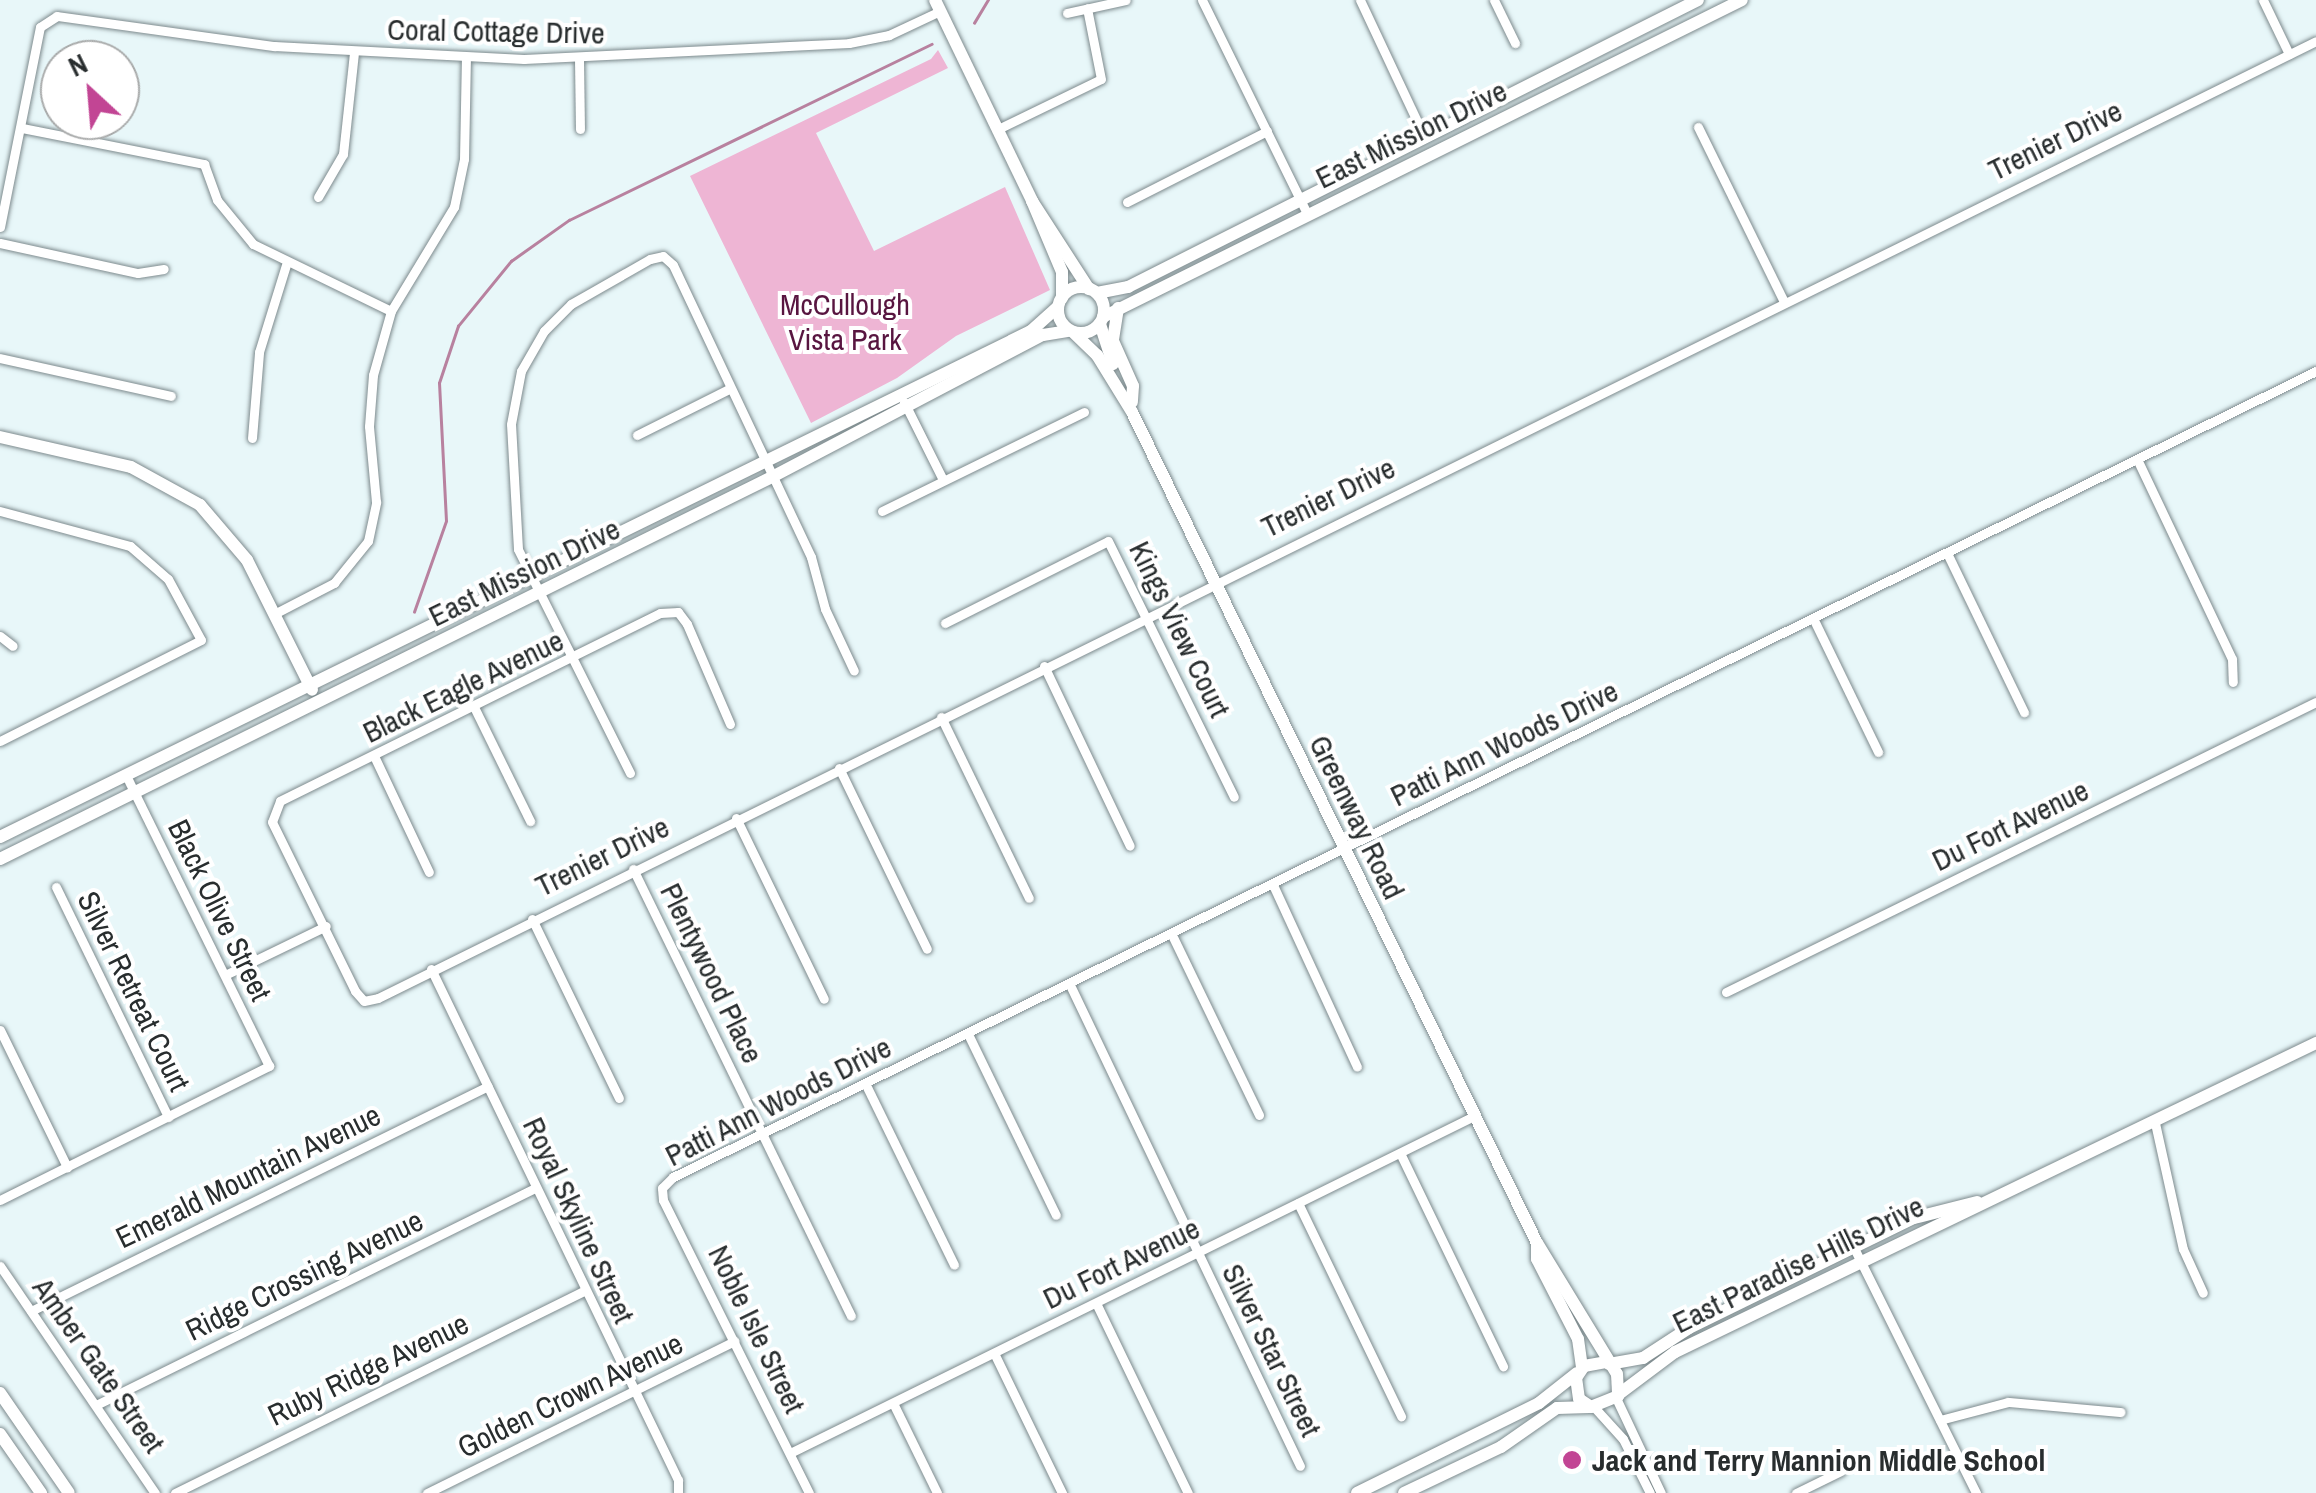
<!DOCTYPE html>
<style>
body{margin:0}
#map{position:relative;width:2316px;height:1493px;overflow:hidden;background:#e8f7f9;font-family:"Archivo Narrow",sans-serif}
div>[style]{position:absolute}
.green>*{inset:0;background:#eeb5d4}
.stream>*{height:2.5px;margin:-1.25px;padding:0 1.25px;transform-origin:1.25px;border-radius:1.25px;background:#b8819f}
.roads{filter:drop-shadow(0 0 2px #7d8a8d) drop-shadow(0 0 2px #7d8a8d)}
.street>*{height:9px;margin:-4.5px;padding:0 4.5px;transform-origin:4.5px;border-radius:4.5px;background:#fff}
.secondary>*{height:12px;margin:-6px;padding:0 6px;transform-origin:6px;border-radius:6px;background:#fff}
.secondary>.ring{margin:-6px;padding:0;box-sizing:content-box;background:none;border:12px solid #fff;border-radius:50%}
.dots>*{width:28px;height:28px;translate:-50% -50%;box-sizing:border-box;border:5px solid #fff;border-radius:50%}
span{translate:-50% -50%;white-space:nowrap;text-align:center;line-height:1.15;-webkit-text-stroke:8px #fff;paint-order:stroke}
.street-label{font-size:30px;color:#282d2e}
.park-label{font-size:30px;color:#581540}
.poi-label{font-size:30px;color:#282d2e;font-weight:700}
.left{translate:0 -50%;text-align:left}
.north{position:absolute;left:40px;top:40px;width:100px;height:100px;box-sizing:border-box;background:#fff;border:2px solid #a9abab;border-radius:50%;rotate:334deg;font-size:28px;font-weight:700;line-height:40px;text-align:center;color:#282d2e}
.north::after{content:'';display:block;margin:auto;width:35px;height:45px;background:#c24594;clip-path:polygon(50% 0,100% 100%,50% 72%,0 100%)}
</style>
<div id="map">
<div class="green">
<div style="clip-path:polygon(938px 50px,948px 68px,816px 133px,874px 251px,1005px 187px,1050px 290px,956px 336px,897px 378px,811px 423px,690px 176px,931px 59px)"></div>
</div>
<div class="stream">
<div style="left:974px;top:23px;width:27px;rotate:-59deg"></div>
<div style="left:414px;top:612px;width:96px;rotate:-70.6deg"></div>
<div style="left:446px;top:521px;width:138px;rotate:-92.9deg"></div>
<div style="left:439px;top:383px;width:60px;rotate:-71.6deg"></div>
<div style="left:458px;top:326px;width:84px;rotate:-50.8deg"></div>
<div style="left:511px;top:261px;width:71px;rotate:-35.3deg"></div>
<div style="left:569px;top:220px;width:403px;rotate:-25.9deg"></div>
</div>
<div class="roads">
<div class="street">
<div style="left:1202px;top:0;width:237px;rotate:63.8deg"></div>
<div style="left:1360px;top:0;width:150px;rotate:64.8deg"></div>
<div style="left:1494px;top:0;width:48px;rotate:64deg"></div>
<div style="left:2263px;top:0;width:60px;rotate:64.3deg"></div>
<div style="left:1067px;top:13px;width:60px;rotate:-12.4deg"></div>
<div style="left:579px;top:59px;width:70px;rotate:89.2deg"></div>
<div style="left:1698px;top:127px;width:195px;rotate:63.8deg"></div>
<div style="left:22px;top:128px;width:186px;rotate:11.2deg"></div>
<div style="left:204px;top:164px;width:38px;rotate:70deg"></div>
<div style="left:217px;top:200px;width:57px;rotate:50.7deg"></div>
<div style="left:253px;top:244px;width:153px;rotate:25.9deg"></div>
<div style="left:998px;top:129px;width:114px;rotate:-25.9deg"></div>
<div style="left:1101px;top:79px;width:72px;rotate:-101.2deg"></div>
<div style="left:318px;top:197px;width:50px;rotate:-59.8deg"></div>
<div style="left:343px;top:154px;width:102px;rotate:-83.8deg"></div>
<div style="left:1127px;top:202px;width:157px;rotate:-26.9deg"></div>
<div style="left:0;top:227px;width:204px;rotate:-78.7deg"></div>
<div style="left:40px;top:27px;width:20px;rotate:-33deg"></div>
<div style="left:57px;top:16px;width:219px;rotate:7.9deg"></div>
<div style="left:274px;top:46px;width:250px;rotate:3deg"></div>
<div style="left:524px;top:59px;width:325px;rotate:-2.8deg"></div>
<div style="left:849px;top:43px;width:41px;rotate:-11.3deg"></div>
<div style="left:889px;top:35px;width:56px;rotate:-25.2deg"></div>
<div style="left:0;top:243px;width:141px;rotate:12.3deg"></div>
<div style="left:138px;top:273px;width:26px;rotate:-9deg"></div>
<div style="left:0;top:358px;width:175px;rotate:12.5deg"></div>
<div style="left:904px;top:402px;width:87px;rotate:63.4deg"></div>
<div style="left:637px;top:435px;width:103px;rotate:-26.6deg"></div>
<div style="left:252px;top:438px;width:86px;rotate:-85.3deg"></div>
<div style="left:259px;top:352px;width:91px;rotate:-72.8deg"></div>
<div style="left:2137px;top:459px;width:221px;rotate:64.6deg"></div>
<div style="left:2232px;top:659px;width:23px;rotate:88deg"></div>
<div style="left:0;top:511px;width:135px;rotate:15.1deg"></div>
<div style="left:130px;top:546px;width:50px;rotate:41deg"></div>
<div style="left:168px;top:579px;width:69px;rotate:61.6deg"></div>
<div style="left:201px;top:640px;width:225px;rotate:153.3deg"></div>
<div style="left:882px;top:511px;width:225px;rotate:-26.1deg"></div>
<div style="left:1947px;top:553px;width:177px;rotate:64.2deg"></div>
<div style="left:274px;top:614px;width:68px;rotate:-27.3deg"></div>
<div style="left:334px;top:583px;width:54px;rotate:-51deg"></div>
<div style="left:368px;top:541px;width:40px;rotate:-78deg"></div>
<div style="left:376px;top:502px;width:76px;rotate:-95.3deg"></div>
<div style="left:369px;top:426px;width:51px;rotate:-85.5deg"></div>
<div style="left:373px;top:375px;width:66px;rotate:-74.3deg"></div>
<div style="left:391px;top:311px;width:122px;rotate:-58.8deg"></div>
<div style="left:454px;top:207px;width:49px;rotate:-78.2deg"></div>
<div style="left:464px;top:159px;width:100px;rotate:-88.9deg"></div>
<div style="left:1813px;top:618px;width:149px;rotate:64.1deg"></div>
<div style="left:945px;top:623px;width:182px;rotate:-26.7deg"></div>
<div style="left:1108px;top:541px;width:285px;rotate:63.8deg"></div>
<div style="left:0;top:636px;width:16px;rotate:38deg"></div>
<div style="left:1044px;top:666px;width:199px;rotate:64.5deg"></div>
<div style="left:475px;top:709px;width:125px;rotate:63.8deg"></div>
<div style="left:941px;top:717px;width:201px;rotate:64.1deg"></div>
<div style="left:730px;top:724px;width:109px;rotate:-113.3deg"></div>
<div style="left:687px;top:624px;width:15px;rotate:-127deg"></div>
<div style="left:678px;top:612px;width:18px;rotate:177deg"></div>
<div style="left:660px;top:613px;width:424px;rotate:153.7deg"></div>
<div style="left:280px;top:801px;width:22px;rotate:111deg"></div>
<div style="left:272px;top:822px;width:188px;rotate:63.8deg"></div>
<div style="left:355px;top:991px;width:13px;rotate:48deg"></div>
<div style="left:364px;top:1001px;width:14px;rotate:-12deg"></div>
<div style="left:378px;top:998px;width:2161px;rotate:-26.28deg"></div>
<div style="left:375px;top:758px;width:126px;rotate:64.7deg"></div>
<div style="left:839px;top:768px;width:201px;rotate:64.1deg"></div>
<div style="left:630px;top:773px;width:250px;rotate:-116.6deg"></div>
<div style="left:518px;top:549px;width:125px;rotate:-93.2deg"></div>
<div style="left:511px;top:424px;width:54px;rotate:-79.3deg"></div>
<div style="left:521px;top:371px;width:46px;rotate:-60.1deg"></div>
<div style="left:544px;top:331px;width:38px;rotate:-45deg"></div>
<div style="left:571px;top:304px;width:91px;rotate:-29.7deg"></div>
<div style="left:650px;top:259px;width:13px;rotate:-13deg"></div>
<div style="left:663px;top:256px;width:13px;rotate:42deg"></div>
<div style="left:673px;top:265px;width:323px;rotate:64.7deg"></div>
<div style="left:811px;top:557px;width:54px;rotate:74.9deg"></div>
<div style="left:825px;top:609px;width:68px;rotate:64.9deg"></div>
<div style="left:736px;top:818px;width:201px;rotate:64.1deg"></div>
<div style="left:633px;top:869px;width:497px;rotate:64deg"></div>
<div style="left:1273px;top:885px;width:200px;rotate:65.2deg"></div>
<div style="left:56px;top:887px;width:256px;rotate:64deg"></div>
<div style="left:532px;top:919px;width:199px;rotate:64.1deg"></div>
<div style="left:1172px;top:935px;width:200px;rotate:64.2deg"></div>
<div style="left:431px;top:969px;width:568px;rotate:64.2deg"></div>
<div style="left:678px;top:1480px;width:13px;rotate:90deg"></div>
<div style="left:225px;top:975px;width:112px;rotate:-25.9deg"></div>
<div style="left:1070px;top:985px;width:533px;rotate:64.44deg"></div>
<div style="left:1726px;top:992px;width:657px;rotate:-26.18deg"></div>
<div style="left:0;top:1030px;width:153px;rotate:63.9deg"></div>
<div style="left:968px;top:1034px;width:201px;rotate:64.1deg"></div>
<div style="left:866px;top:1085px;width:200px;rotate:63.9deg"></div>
<div style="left:2155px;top:1123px;width:129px;rotate:77.5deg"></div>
<div style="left:2183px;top:1249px;width:48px;rotate:65.6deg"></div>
<div style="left:1400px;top:1153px;width:237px;rotate:64.2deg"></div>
<div style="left:0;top:1200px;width:301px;rotate:-26.5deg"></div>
<div style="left:269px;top:1066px;width:324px;rotate:-116.2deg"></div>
<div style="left:1298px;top:1203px;width:237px;rotate:64.2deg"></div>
<div style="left:1854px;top:1248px;width:274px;rotate:63.5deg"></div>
<div style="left:0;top:1266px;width:275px;rotate:55.7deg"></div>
<div style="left:1096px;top:1303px;width:211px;rotate:64.2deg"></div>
<div style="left:31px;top:1311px;width:509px;rotate:-26.21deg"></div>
<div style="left:994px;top:1353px;width:156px;rotate:64.1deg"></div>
<div style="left:1616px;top:1398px;width:105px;rotate:64.7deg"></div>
<div style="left:893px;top:1403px;width:100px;rotate:63.9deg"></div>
<div style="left:96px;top:1405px;width:488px;rotate:-26.3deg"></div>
<div style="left:1594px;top:1407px;width:43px;rotate:47.8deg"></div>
<div style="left:1623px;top:1439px;width:60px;rotate:63.4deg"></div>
<div style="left:1940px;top:1420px;width:70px;rotate:-14.8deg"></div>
<div style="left:2008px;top:1402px;width:113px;rotate:5.1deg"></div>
<div style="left:790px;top:1453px;width:763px;rotate:-26.23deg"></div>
<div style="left:175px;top:1493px;width:455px;rotate:-26.3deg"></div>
<div style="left:427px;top:1493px;width:343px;rotate:-26.3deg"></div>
<div style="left:809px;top:1493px;width:327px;rotate:-116.5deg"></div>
<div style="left:663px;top:1200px;width:12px;rotate:-95deg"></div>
<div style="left:662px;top:1188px;width:16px;rotate:-45deg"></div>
<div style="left:673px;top:1177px;width:1830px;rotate:-26.13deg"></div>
<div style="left:1796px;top:1493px;width:50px;rotate:-26.1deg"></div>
</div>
<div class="secondary">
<div style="left:935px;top:0;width:223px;rotate:64.2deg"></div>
<div style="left:1032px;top:201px;width:77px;rotate:67.1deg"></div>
<div style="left:1062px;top:272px;width:26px;rotate:90deg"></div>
<div style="left:1032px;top:201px;width:105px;rotate:57.1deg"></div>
<div class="ring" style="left:1058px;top:287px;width:34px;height:34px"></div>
<div style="left:1097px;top:293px;width:32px;rotate:-11deg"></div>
<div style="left:1128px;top:287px;width:638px;rotate:-26.73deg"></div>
<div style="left:1118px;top:308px;width:33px;rotate:99deg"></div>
<div style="left:1113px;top:341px;width:49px;rotate:66deg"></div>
<div style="left:1133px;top:386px;width:16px;rotate:94deg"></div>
<div style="left:1103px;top:317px;width:713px;rotate:-26.39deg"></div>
<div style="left:1100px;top:324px;width:42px;rotate:72deg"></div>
<div style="left:1074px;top:333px;width:32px;rotate:44deg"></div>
<div style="left:1097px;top:355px;width:67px;rotate:58.4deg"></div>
<div style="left:1132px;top:412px;width:924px;rotate:64.02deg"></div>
<div style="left:1537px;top:1243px;width:153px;rotate:58.6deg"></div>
<div style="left:1617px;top:1374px;width:22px;rotate:87deg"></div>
<div style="left:1618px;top:1396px;width:29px;rotate:158deg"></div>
<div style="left:1591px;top:1407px;width:14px;rotate:-146deg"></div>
<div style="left:1579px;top:1399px;width:21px;rotate:-98deg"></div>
<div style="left:1576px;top:1378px;width:14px;rotate:-56deg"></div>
<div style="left:1584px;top:1366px;width:22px;rotate:-10deg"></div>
<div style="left:0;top:437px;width:134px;rotate:12.9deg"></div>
<div style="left:131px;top:467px;width:79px;rotate:28.8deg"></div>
<div style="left:200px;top:505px;width:72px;rotate:49.5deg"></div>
<div style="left:247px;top:560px;width:145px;rotate:63.4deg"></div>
<div style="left:0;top:837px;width:1148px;rotate:-26.14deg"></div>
<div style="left:1031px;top:331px;width:36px;rotate:-42deg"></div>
<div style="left:0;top:859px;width:861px;rotate:-26.33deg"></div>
<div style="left:772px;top:477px;width:306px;rotate:-27.7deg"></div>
<div style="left:1043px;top:335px;width:26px;rotate:-9deg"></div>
<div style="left:1537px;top:1243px;width:16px;rotate:90deg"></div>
<div style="left:1537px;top:1259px;width:90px;rotate:62.9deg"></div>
<div style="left:1578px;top:1339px;width:29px;rotate:82deg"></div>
<div style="left:1609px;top:1364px;width:35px;rotate:-10deg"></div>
<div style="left:1643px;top:1358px;width:55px;rotate:-33.1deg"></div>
<div style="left:1689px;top:1328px;width:250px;rotate:-26.1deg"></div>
<div style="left:1914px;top:1218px;width:65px;rotate:-14.3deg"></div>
<div style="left:0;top:1393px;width:121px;rotate:55.4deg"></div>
<div style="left:1619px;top:1394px;width:70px;rotate:-36.9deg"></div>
<div style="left:1675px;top:1352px;width:712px;rotate:-25.74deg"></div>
<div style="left:0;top:1434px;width:72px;rotate:55.2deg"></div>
<div style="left:1357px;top:1493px;width:203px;rotate:-26.3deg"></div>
<div style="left:1539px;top:1403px;width:48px;rotate:-38.3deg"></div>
<div style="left:1404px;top:1493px;width:107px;rotate:-25.4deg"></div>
<div style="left:1501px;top:1447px;width:68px;rotate:-34.9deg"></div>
<div style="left:1557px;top:1408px;width:32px;rotate:-2deg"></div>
</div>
</div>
<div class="dots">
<div style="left:1572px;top:1460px;background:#c24594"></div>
</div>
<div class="street-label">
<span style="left:496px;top:31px;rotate:1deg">Coral Cottage Drive</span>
<span style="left:1411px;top:134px;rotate:-26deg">East Mission Drive</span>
<span style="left:2055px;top:140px;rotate:-26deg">Trenier Drive</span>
<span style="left:1328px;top:497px;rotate:-26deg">Trenier Drive</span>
<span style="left:524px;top:572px;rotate:-26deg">East Mission Drive</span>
<span style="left:1180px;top:629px;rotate:64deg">Kings View Court</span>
<span style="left:463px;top:686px;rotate:-26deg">Black Eagle Avenue</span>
<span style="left:1504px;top:743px;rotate:-26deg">Patti Ann Woods Drive</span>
<span style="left:1357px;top:817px;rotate:64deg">Greenway Road</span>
<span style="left:2010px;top:825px;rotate:-26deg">Du Fort Avenue</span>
<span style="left:602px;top:856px;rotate:-26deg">Trenier Drive</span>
<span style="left:220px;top:910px;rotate:64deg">Black Olive Street</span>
<span style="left:712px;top:973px;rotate:64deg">Plentywood Place</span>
<span style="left:134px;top:991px;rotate:64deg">Silver Retreat Court</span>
<span style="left:778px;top:1101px;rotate:-27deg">Patti Ann Woods Drive</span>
<span style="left:248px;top:1176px;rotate:-26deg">Emerald Mountain Avenue</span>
<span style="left:579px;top:1220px;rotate:65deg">Royal Skyline Street</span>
<span style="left:1121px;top:1263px;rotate:-26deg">Du Fort Avenue</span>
<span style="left:1798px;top:1264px;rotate:-26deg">East Paradise Hills Drive</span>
<span style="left:304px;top:1275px;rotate:-26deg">Ridge Crossing Avenue</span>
<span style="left:757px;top:1329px;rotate:64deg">Noble Isle Street</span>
<span style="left:1272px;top:1350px;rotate:64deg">Silver Star Street</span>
<span style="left:99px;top:1365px;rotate:55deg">Amber Gate Street</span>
<span style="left:368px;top:1369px;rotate:-26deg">Ruby Ridge Avenue</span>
<span style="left:570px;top:1395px;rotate:-26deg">Golden Crown Avenue</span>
</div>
<div class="park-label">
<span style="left:845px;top:321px">McCullough<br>Vista Park</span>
</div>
<div class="poi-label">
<span class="left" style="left:1592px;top:1460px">Jack and Terry Mannion Middle School</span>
</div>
<div class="north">N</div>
</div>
